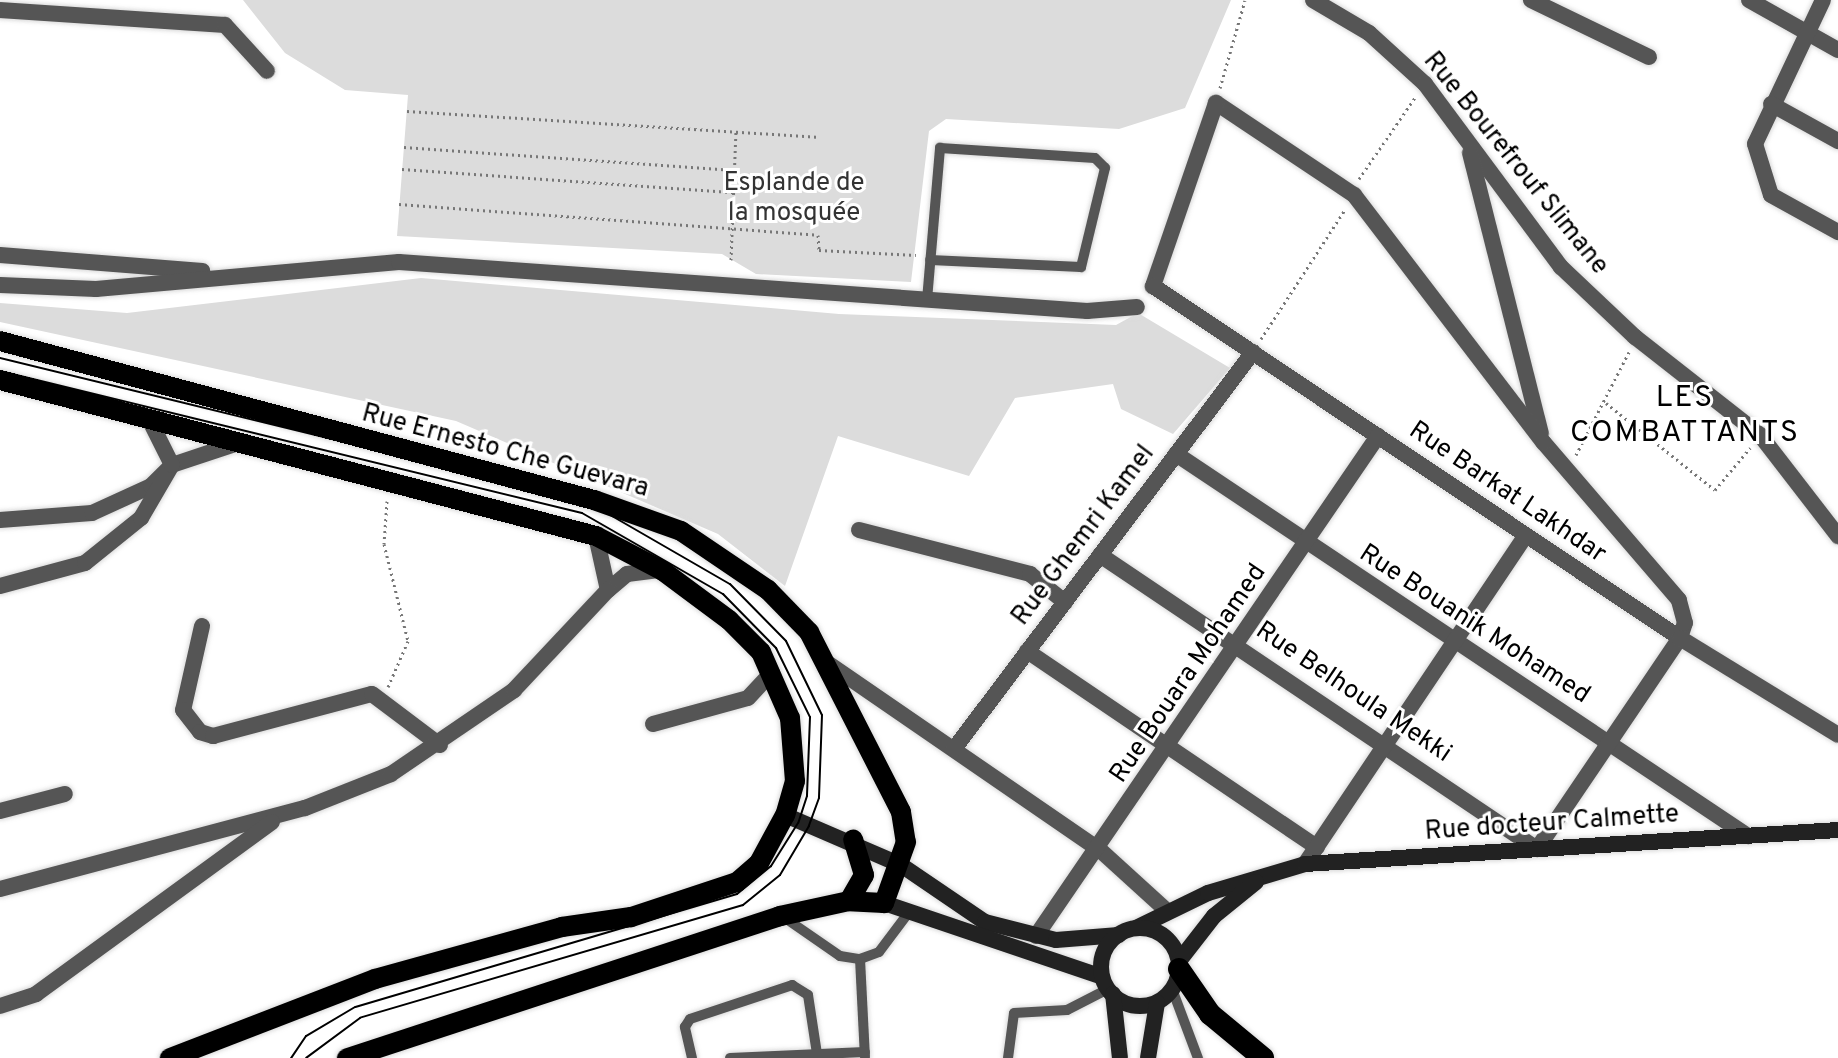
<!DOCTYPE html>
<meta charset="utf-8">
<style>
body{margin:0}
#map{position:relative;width:1838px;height:1058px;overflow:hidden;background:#fff;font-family:Overpass,sans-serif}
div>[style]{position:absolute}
.green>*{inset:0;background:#dcdcdc}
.path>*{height:3px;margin-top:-1.5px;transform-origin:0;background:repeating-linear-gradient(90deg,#777 0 2px,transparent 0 6px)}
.roads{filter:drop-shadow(0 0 2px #dbdbdb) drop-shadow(0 0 2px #dbdbdb)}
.service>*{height:10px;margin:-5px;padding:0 5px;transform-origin:5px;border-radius:5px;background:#555}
.minor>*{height:16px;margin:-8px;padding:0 8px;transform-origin:8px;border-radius:8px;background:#555}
.secondary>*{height:16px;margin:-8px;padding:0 8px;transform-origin:8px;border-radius:8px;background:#222}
.secondary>.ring{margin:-8px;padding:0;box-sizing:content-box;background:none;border:16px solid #222;border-radius:50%}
.primary>*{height:20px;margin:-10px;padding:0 10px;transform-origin:10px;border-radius:10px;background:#000}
.trunk>*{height:22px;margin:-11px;padding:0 11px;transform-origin:11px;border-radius:11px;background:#000}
.tram>*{height:2px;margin:-1px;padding:0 1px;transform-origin:1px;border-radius:1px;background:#000}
span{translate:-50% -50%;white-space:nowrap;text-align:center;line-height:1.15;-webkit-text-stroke:6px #fff;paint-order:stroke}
.street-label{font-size:26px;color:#000}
.park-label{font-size:26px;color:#333}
.quarter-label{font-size:30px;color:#000;letter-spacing:2px}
</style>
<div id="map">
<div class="green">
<div style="clip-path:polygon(243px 0,1231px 0,1185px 108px,1119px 129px,946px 119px,929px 131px,911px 282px,756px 274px,722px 254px,397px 236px,408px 95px,345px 90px,285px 53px)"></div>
<div style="clip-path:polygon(421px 278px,839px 314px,1116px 325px,1138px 313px,1230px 368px,1173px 434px,1121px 409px,1113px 384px,1015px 398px,969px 476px,838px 436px,785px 586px,718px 534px,456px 421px,0 322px,0 303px,127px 313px)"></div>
</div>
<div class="path">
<div style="left:1220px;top:88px;width:91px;rotate:-74.1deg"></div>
<div style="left:407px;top:111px;width:410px;rotate:3.6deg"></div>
<div style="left:404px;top:147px;width:331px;rotate:4deg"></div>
<div style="left:402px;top:169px;width:333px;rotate:4deg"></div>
<div style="left:1359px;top:179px;width:101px;rotate:-55.5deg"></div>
<div style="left:399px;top:204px;width:420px;rotate:4.2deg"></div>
<div style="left:818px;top:235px;width:15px;rotate:86deg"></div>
<div style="left:819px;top:250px;width:97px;rotate:3deg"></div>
<div style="left:731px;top:260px;width:129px;rotate:-87.8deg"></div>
<div style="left:1261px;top:339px;width:153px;rotate:-57deg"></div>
<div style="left:1606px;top:403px;width:139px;rotate:38.6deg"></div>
<div style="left:1715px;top:490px;width:55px;rotate:-50.2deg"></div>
<div style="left:1576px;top:455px;width:116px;rotate:-62.8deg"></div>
<div style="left:387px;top:501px;width:43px;rotate:94deg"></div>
<div style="left:384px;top:544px;width:100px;rotate:76.1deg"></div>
<div style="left:408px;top:641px;width:50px;rotate:113.5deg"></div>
</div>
<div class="roads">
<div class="service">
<div style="left:927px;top:300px;width:153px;rotate:-85.1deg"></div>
<div style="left:940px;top:148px;width:155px;rotate:3.7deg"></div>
<div style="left:1095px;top:158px;width:14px;rotate:45deg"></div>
<div style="left:1105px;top:168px;width:102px;rotate:103.6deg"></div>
<div style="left:1081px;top:267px;width:151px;rotate:-177.3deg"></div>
<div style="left:785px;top:918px;width:67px;rotate:34.6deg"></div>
<div style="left:840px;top:956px;width:20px;rotate:9deg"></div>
<div style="left:860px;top:959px;width:20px;rotate:-20deg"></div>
<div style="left:879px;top:952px;width:50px;rotate:-53.1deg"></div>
<div style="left:860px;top:959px;width:98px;rotate:87.1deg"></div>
<div style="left:1172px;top:989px;width:74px;rotate:69.4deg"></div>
<div style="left:692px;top:1058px;width:32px;rotate:-103deg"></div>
<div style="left:685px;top:1027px;width:9px;rotate:-58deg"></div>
<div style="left:690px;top:1019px;width:108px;rotate:-18.4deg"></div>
<div style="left:792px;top:985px;width:19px;rotate:32deg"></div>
<div style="left:808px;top:995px;width:60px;rotate:81.3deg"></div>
<div style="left:730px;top:1058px;width:135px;rotate:-2.5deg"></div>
<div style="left:1008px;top:1058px;width:45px;rotate:-82.4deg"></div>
<div style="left:1014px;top:1013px;width:53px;rotate:-3.2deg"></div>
<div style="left:1067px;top:1010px;width:46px;rotate:-27.1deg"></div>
</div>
<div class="minor">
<div style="left:1313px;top:0;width:65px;rotate:30.5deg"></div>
<div style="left:1369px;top:33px;width:76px;rotate:42.3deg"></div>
<div style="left:1425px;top:84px;width:228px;rotate:53.4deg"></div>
<div style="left:1561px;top:267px;width:102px;rotate:43.4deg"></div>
<div style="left:1635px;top:337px;width:159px;rotate:38.1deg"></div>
<div style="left:1760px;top:435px;width:128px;rotate:52.3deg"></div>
<div style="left:1531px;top:0;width:131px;rotate:25.8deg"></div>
<div style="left:1749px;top:0;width:102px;rotate:29.3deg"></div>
<div style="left:1823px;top:0;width:159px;rotate:115.3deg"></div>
<div style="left:1755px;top:144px;width:53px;rotate:72.6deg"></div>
<div style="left:1771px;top:195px;width:77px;rotate:28.9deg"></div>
<div style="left:0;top:10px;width:225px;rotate:3.8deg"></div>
<div style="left:225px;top:25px;width:62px;rotate:47.6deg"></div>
<div style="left:1771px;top:104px;width:77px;rotate:28.9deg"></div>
<div style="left:1470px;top:153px;width:289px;rotate:75.8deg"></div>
<div style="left:0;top:255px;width:203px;rotate:4.5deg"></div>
<div style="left:0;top:285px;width:96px;rotate:2.4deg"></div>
<div style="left:96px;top:289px;width:304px;rotate:-5.1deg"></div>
<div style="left:399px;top:262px;width:690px;rotate:4.07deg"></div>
<div style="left:1087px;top:311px;width:50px;rotate:-4.6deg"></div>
<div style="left:1176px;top:454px;width:688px;rotate:33.74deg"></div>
<div style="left:0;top:520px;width:92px;rotate:-4.4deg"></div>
<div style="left:92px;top:513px;width:65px;rotate:-24.6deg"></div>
<div style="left:151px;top:486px;width:30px;rotate:-45deg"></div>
<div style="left:172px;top:465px;width:70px;rotate:-18.4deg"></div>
<div style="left:859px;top:530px;width:177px;rotate:14.4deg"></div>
<div style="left:1030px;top:574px;width:45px;rotate:38.7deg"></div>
<div style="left:596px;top:536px;width:55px;rotate:77.5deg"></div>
<div style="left:608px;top:590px;width:25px;rotate:-40deg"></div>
<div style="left:627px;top:574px;width:32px;rotate:-7deg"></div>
<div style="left:1100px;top:555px;width:527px;rotate:33.93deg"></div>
<div style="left:1537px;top:849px;width:255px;rotate:-55.9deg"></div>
<div style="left:1680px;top:638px;width:16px;rotate:-72deg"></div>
<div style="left:1685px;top:623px;width:24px;rotate:-105deg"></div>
<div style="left:1679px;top:600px;width:208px;rotate:-130.7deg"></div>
<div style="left:1543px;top:442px;width:311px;rotate:-127.4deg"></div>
<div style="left:1354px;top:195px;width:166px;rotate:-146.3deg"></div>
<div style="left:1216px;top:103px;width:194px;rotate:109deg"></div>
<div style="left:1153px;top:286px;width:634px;rotate:33.74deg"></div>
<div style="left:1680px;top:638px;width:185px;rotate:31.5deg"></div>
<div style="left:0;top:586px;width:88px;rotate:-15.1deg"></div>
<div style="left:85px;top:563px;width:72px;rotate:-38.8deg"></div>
<div style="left:141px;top:518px;width:61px;rotate:-59.7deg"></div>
<div style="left:172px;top:465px;width:51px;rotate:-116.6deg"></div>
<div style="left:202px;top:626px;width:86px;rotate:102.7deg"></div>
<div style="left:183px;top:710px;width:28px;rotate:52deg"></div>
<div style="left:200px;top:732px;width:14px;rotate:17deg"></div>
<div style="left:213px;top:736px;width:164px;rotate:-14.8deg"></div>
<div style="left:372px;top:694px;width:85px;rotate:36.9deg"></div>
<div style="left:1027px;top:651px;width:350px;rotate:34.1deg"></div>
<div style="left:829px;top:664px;width:329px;rotate:34.5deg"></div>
<div style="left:1100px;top:850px;width:91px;rotate:42.3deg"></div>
<div style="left:653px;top:724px;width:98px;rotate:-15.3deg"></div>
<div style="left:748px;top:698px;width:35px;rotate:-47deg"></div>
<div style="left:954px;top:749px;width:497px;rotate:-53deg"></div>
<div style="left:0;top:811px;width:67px;rotate:-14.7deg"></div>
<div style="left:1305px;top:864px;width:396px;rotate:-56.1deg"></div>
<div style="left:0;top:889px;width:316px;rotate:-14.9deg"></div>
<div style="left:305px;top:808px;width:92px;rotate:-21.6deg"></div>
<div style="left:391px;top:774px;width:149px;rotate:-34.3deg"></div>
<div style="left:514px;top:690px;width:137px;rotate:-46.8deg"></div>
<div style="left:1036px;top:936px;width:606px;rotate:-55.63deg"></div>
<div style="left:0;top:1006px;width:38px;rotate:-18deg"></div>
<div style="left:36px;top:994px;width:292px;rotate:-36.1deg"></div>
</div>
<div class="secondary">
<div style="left:785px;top:815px;width:126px;rotate:23.3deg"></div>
<div style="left:901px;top:865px;width:102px;rotate:34.2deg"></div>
<div style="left:985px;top:922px;width:73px;rotate:14.2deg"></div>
<div style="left:1056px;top:940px;width:63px;rotate:-4.5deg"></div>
<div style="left:884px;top:903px;width:230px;rotate:18.7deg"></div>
<div style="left:1136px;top:928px;width:80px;rotate:-25.9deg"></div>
<div style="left:1208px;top:893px;width:101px;rotate:-16.6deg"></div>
<div style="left:1305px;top:864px;width:534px;rotate:-3.65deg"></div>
<div class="ring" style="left:1101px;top:928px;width:62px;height:62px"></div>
<div style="left:1179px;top:961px;width:57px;rotate:-52.1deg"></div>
<div style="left:1214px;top:916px;width:54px;rotate:-39deg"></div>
<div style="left:1113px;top:994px;width:64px;rotate:83.8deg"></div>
<div style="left:1148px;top:1058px;width:56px;rotate:-80.7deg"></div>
</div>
<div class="primary">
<div style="left:0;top:341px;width:615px;rotate:14.99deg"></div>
<div style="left:594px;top:500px;width:92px;rotate:19.6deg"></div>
<div style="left:681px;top:531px;width:105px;rotate:34.1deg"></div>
<div style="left:768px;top:590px;width:59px;rotate:45.7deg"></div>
<div style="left:809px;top:632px;width:202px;rotate:62.9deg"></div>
<div style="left:901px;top:812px;width:30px;rotate:81deg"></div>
<div style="left:906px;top:842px;width:65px;rotate:109.8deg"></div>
<div style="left:884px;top:903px;width:35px;rotate:-177deg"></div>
<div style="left:849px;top:901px;width:71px;rotate:167.7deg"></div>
<div style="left:780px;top:916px;width:456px;rotate:161.8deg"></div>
<div style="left:0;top:380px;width:616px;rotate:14.67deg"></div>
<div style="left:596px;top:536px;width:76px;rotate:27.6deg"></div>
<div style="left:663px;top:571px;width:82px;rotate:36.6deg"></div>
<div style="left:729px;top:620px;width:45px;rotate:45deg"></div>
<div style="left:761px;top:652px;width:72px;rotate:66.3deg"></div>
<div style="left:790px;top:718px;width:63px;rotate:85.5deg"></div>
<div style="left:795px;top:781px;width:35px;rotate:106deg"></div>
<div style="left:785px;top:815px;width:55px;rotate:118.4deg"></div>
<div style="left:759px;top:863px;width:29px;rotate:139deg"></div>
<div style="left:737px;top:882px;width:112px;rotate:161.7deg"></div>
<div style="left:631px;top:917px;width:70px;rotate:171.8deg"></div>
<div style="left:562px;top:927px;width:194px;rotate:164.5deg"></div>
<div style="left:375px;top:979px;width:220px;rotate:158.9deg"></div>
<div style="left:849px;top:901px;width:30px;rotate:-60deg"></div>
<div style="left:864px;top:875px;width:37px;rotate:-107deg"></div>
</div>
<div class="trunk">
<div style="left:1179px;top:969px;width:55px;rotate:55.4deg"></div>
<div style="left:1210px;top:1014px;width:69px;rotate:39.7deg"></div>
</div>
</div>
<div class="tram">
<div style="left:0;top:358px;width:603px;rotate:13.71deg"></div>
<div style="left:586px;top:501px;width:166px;rotate:30deg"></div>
<div style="left:730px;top:584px;width:80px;rotate:45.5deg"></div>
<div style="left:786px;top:641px;width:82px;rotate:64.1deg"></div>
<div style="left:822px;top:715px;width:83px;rotate:92.1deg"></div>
<div style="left:819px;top:798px;width:30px;rotate:110deg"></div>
<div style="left:809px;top:826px;width:57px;rotate:120.6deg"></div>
<div style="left:780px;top:875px;width:48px;rotate:141deg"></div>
<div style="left:743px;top:905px;width:399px;rotate:163.6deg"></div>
<div style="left:360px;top:1018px;width:67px;rotate:143.5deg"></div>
<div style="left:0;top:371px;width:599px;rotate:13.71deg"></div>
<div style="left:582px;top:513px;width:163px;rotate:29.9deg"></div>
<div style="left:723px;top:594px;width:76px;rotate:45.5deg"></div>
<div style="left:776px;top:648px;width:77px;rotate:63.8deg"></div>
<div style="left:810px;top:717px;width:79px;rotate:92.2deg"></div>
<div style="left:807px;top:796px;width:28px;rotate:108deg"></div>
<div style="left:798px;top:823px;width:51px;rotate:122.1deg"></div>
<div style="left:771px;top:866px;width:44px;rotate:140.5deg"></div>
<div style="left:737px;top:894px;width:398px;rotate:163.5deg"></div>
<div style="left:355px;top:1007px;width:57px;rotate:149.4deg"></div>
<div style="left:306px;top:1036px;width:27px;rotate:124deg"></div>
</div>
<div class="street-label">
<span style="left:1515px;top:164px;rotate:51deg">Rue Bourefrouf Slimane</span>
<span style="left:505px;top:452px;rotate:15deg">Rue Ernesto Che Guevara</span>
<span style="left:1507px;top:493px;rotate:34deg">Rue Barkat Lakhdar</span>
<span style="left:1084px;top:536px;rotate:-53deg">Rue Ghemri Kamel</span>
<span style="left:1474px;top:625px;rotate:33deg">Rue Bouanik Mohamed</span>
<span style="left:1189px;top:674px;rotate:-56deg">Rue Bouara Mohamed</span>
<span style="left:1353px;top:693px;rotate:34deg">Rue Belhoula Mekki</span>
<span style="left:1552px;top:824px;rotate:-4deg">Rue docteur Calmette</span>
</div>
<div class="park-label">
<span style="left:794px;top:199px">Esplande de<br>la mosquée</span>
</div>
<div class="quarter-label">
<span style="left:1685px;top:416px">LES<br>COMBATTANTS</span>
</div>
</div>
